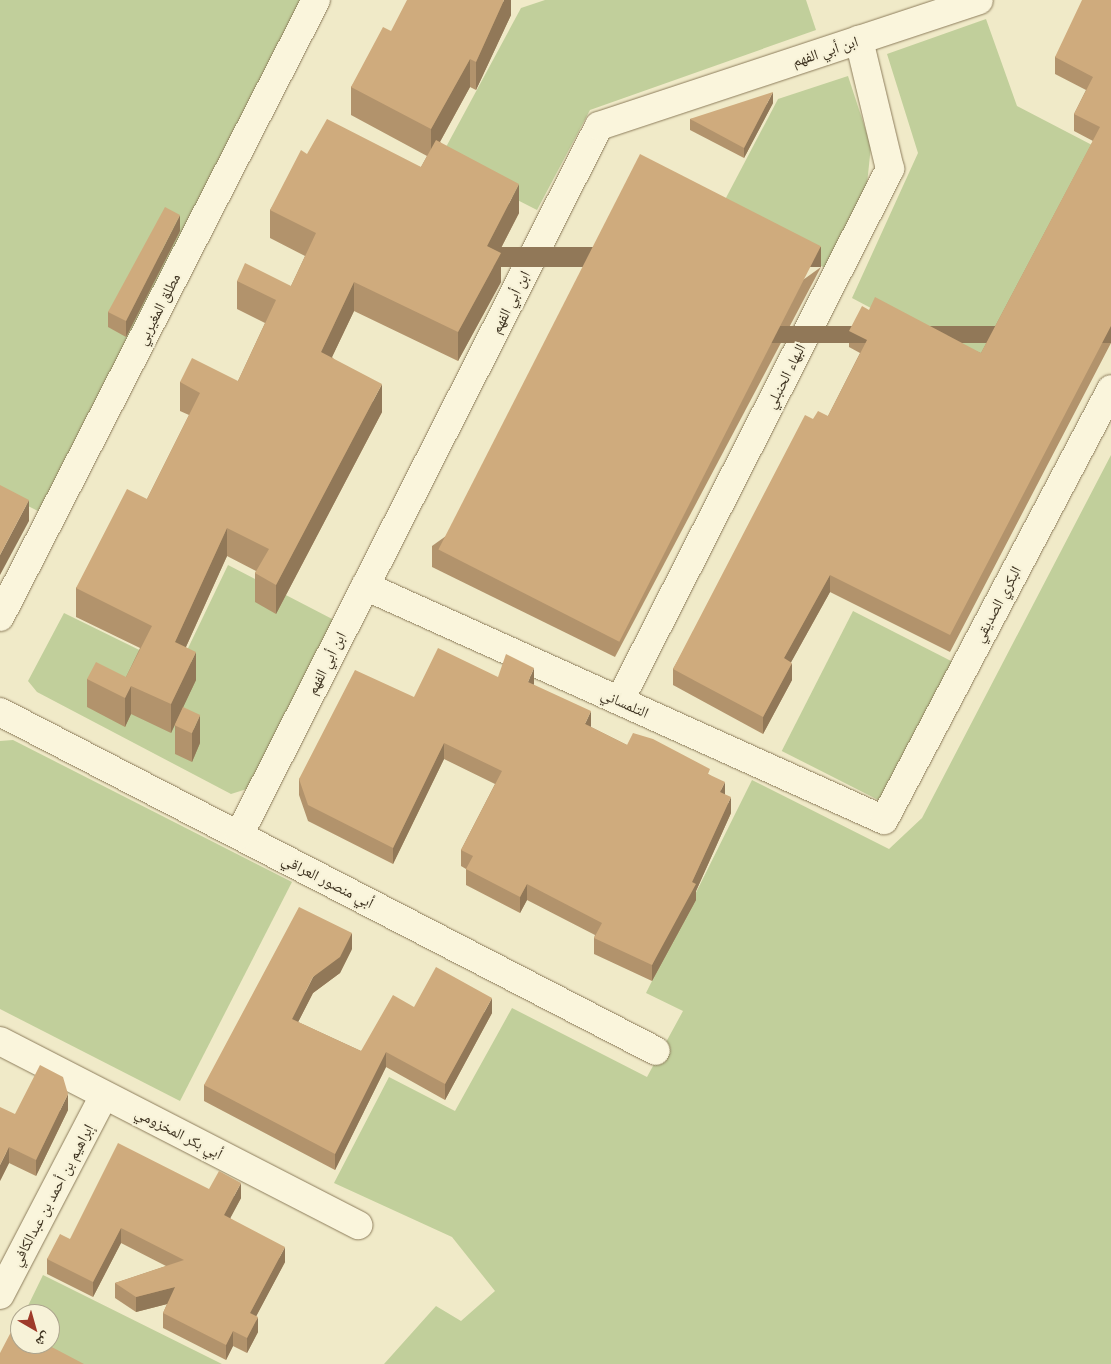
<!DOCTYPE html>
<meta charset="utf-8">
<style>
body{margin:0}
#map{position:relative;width:1111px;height:1364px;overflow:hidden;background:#f0eac8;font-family:"Playfair Display","Noto Naskh Arabic",serif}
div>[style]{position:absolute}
.green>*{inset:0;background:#c1cf9b;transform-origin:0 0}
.roads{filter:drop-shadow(0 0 1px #8d7d5c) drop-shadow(0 0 1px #8d7d5c)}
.minor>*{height:28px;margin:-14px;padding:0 14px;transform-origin:14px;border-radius:14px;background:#faf5dc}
.wall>*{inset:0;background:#b2936c}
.shaded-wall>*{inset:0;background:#917858;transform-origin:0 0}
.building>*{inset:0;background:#cfab7d;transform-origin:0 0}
span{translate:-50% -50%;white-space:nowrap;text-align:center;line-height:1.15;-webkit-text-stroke:4px #f7f2d8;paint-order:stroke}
.street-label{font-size:15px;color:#3d3220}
.north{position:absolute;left:10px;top:1304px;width:50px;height:50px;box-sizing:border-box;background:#f7f2d8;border:1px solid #ada58e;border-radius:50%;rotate:142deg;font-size:14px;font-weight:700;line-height:20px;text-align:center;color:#3d3220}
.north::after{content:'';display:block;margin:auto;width:18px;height:22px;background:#9e3a2a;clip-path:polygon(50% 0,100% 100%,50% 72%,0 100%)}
</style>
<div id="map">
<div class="green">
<div style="clip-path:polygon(0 0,309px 0,44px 514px,0 492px)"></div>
<div style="clip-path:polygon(545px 0,806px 0,816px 30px,590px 110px,537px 210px,439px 160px,521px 8px)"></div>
<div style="clip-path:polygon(986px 19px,1017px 106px,1092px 145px,978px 365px,852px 298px,918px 153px,887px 54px)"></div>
<div style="clip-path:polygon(848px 76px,871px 146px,867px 184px,825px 268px,718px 213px,778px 99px)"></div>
<div style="clip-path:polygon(1111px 455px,1111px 1364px,384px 1364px,436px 1306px,461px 1321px,495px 1291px,452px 1237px,334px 1183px,389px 1077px,455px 1111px,512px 1008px,647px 1077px,683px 1011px,646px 993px,752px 780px,889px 849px,922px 818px)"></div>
<div style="clip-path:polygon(228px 565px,336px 621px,250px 788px,231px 794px,37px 692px,28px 681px,64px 613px,178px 669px)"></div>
<div style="left:853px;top:611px;width:120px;height:157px;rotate:27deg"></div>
<div style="clip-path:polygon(13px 740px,292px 882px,180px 1101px,0 1009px,0 741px)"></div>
<div style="clip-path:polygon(43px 1275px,222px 1364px,71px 1364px,30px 1344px,50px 1344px,50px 1314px,24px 1314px)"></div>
</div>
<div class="roads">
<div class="minor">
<div style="left:365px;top:586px;width:569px;rotate:24.27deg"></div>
<div style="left:884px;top:820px;width:487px;rotate:-62.2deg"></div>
<div style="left:0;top:617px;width:693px;rotate:-62.88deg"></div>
<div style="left:620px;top:700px;width:596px;rotate:-63.05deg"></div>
<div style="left:890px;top:169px;width:133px;rotate:-103.5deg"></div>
<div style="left:0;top:712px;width:738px;rotate:27.33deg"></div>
<div style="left:239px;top:835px;width:795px;rotate:-63.08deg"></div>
<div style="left:599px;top:126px;width:400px;rotate:-18.3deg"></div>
<div style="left:0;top:1041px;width:403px;rotate:27.2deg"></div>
<div style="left:0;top:1295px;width:225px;rotate:-62.5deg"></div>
</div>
</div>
<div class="wall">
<div style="clip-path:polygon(511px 0,511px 15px,476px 90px,470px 87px,440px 142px,519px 213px,499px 252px,501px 282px,458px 361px,354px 311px,332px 357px,382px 412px,276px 614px,255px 602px,255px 573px,256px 571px,227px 556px,186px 647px,196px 680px,183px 707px,200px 743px,192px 762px,175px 754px,175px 725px,181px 712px,171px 733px,131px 714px,125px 727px,87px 707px,87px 679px,126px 677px,140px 648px,76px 617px,76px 588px,147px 499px,189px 415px,180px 411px,180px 382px,238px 381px,265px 323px,237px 309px,237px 281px,291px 286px,305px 256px,270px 238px,270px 210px,307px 154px,421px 167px,427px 156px,351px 115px,351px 87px,391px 31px)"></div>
<div style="clip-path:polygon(1111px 0,1111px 343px,950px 652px,830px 592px,791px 662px,792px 680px,763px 734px,673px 685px,673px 669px,813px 419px,828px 416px,860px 353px,849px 347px,849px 331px,869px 310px,981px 353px,1093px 141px,1074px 131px,1074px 114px,1086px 90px,1055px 74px,1055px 57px)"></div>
<div style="clip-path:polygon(773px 103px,744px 158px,690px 130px,690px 119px)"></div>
<div style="clip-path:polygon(180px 231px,126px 337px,108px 327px,108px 312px)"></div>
<div style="clip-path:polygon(821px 267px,615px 657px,432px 567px,432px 546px)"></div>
<div style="clip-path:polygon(498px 677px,534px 685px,591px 727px,627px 745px,710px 775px,725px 795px,731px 813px,696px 891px,696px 900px,652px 981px,594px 954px,594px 938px,595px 935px,527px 900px,520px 913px,466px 885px,466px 869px,461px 866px,461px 850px,495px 784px,444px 759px,393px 864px,308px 821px,299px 795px,299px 779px,414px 697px)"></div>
<div style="clip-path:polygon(352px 949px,340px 973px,313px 993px,298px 1022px,361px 1051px,414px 1007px,492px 1013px,445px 1100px,386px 1067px,335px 1170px,204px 1101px,204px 1085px)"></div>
<div style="clip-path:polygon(68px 1110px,36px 1176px,9px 1163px,0 1181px,15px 1114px)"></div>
<div style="clip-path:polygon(209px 1189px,241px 1198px,230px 1218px,285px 1262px,256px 1316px,258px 1332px,247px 1353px,233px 1346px,226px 1360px,163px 1328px,163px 1313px,167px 1304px,136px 1312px,115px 1298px,115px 1283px,166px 1266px,121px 1243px,93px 1297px,47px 1274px,47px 1259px,70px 1239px)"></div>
</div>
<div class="shaded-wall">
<div style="clip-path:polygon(504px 0,511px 0,511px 15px,476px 90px,476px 62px)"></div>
<div style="clip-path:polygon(470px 59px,470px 87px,431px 158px,431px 129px)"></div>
<div style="clip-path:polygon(773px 92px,773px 103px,744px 158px,744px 148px)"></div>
<div style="clip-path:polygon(519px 184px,519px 213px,487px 275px,487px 246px)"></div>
<div style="clip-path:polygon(180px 215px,180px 231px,126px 337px,126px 321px)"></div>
<div style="left:821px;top:247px;width:20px;height:440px;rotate:90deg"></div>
<div style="clip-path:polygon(501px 253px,501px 282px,458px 361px,458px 332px)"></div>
<div style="clip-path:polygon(354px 282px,354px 311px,321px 380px,321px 352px)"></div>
<div style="left:1111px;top:326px;width:17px;height:348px;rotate:90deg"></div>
<div style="clip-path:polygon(382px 384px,382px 412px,276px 614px,276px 585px)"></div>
<div style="clip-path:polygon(29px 500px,29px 521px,0 575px,0 555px)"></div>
<div style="clip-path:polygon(227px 528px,227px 556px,175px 671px,175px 642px)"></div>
<div style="clip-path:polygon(830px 575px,830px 592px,784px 675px,784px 658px)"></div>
<div style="clip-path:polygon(196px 652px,196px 680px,171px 733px,171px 704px)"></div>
<div style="clip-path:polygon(792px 663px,792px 680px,763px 734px,763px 717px)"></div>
<div style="clip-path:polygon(534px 668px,534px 684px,528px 698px,528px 682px)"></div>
<div style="clip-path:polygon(131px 686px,131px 714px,125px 727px,125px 698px)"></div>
<div style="clip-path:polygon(591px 711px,591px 727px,585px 724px)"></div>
<div style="clip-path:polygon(200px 715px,200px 743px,192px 762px,192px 733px)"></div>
<div style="clip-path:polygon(444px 743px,444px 759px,393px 864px,393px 848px)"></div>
<div style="clip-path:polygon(725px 782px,725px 798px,720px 792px)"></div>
<div style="clip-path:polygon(731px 797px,731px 813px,696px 891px,696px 900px,652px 981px,652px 965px,692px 882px)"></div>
<div style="clip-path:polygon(527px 884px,527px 900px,520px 913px,520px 897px)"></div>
<div style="clip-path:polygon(352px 933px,352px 949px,340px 973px,313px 993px,292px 1034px,292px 1019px,313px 977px)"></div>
<div style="clip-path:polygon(492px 998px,492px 1013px,445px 1100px,445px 1084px)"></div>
<div style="clip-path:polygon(386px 1052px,386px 1067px,335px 1170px,335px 1154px)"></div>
<div style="clip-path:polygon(68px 1094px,68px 1110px,36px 1176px,36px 1160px)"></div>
<div style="clip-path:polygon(9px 1147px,9px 1163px,0 1181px,0 1165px)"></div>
<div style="clip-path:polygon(241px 1183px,241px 1198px,224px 1230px,224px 1215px)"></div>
<div style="clip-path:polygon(121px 1228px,121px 1243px,93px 1297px,93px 1282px)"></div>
<div style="clip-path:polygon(285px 1247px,285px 1262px,250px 1328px,250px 1313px)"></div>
<div style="clip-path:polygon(175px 1287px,175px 1302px,136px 1312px,136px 1297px)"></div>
<div style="clip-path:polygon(258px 1317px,258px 1332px,247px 1353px,247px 1338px)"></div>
<div style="clip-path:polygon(233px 1331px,233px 1346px,226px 1360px,226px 1345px)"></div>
</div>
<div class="building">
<div style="clip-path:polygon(407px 0,504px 0,476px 62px,470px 59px,431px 129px,351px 87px,383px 27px,391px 31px)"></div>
<div style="clip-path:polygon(1082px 0,1111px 0,1111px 326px,950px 635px,830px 575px,784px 658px,792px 663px,763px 717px,673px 669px,805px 415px,813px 419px,818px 411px,828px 416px,867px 340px,849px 331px,862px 306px,869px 310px,875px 297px,981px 353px,1100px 127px,1074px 114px,1093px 77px,1055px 57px)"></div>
<div style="clip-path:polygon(773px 92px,744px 148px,690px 119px)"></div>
<div style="clip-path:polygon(327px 119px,421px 167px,436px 140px,519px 184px,487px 246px,501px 253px,458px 332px,354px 282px,321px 352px,382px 384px,276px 585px,255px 573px,269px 549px,227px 528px,175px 642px,196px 652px,171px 704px,131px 686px,125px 698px,87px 679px,96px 662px,126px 677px,152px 626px,76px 588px,127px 489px,147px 499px,200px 393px,180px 382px,192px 358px,238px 381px,276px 300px,237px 281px,245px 263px,291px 286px,316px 233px,270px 210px,301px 150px,307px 154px)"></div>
<div style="left:640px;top:154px;width:203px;height:444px;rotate:27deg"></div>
<div style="clip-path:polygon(165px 207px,180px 215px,126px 321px,108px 312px)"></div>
<div style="clip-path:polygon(0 485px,29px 500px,0 555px)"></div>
<div style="clip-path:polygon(438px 648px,498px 677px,506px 654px,534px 668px,528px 682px,591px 711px,585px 724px,627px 745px,633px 733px,653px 739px,710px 769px,708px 774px,725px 782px,720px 792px,731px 797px,692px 882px,696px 884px,652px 965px,594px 938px,602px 923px,527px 884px,520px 897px,466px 869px,473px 856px,461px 850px,502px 771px,444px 743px,393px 848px,308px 805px,299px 779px,355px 670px,414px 697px)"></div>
<div style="left:183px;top:707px;width:19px;height:20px;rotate:25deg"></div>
<div style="clip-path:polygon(299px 907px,352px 933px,340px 957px,313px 977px,292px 1019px,337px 1040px,361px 1051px,393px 995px,414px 1007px,436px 967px,492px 998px,445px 1084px,386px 1052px,335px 1154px,204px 1085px)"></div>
<div style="clip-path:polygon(40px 1065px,63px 1077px,68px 1094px,36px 1160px,9px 1147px,0 1165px,0 1107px,15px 1114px)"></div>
<div style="clip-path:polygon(118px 1143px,209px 1189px,219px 1171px,241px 1183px,224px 1215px,285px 1247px,250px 1313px,258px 1317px,247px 1338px,233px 1331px,226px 1345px,163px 1313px,175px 1287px,136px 1297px,115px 1283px,184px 1260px,121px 1228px,93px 1282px,47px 1259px,60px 1234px,70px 1239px)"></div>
<div style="clip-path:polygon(11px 1332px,18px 1335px,20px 1332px,20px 1344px,46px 1344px,84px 1364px,0 1364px,0 1353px)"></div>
</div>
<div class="street-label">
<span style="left:825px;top:51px;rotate:-18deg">ابن أبي الفهم</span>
<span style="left:510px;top:302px;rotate:-63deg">ابن أبي الفهم</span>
<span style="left:158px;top:309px;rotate:-63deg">مطلق المغيربي</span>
<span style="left:785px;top:376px;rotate:-63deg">البهاء الحنبلي</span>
<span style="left:997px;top:604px;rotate:-62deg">البكري الصديقي</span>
<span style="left:326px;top:663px;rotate:-63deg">ابن أبي الفهم</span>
<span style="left:625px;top:703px;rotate:24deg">التلمساني</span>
<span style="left:328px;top:881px;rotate:27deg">أبي منصور العراقي</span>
<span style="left:179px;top:1133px;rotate:27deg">أبي بكر المخزومي</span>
<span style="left:52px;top:1195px;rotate:-62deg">إبراهيم بن أحمد بن عبدالكافي</span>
</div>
<div class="north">ش</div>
</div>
